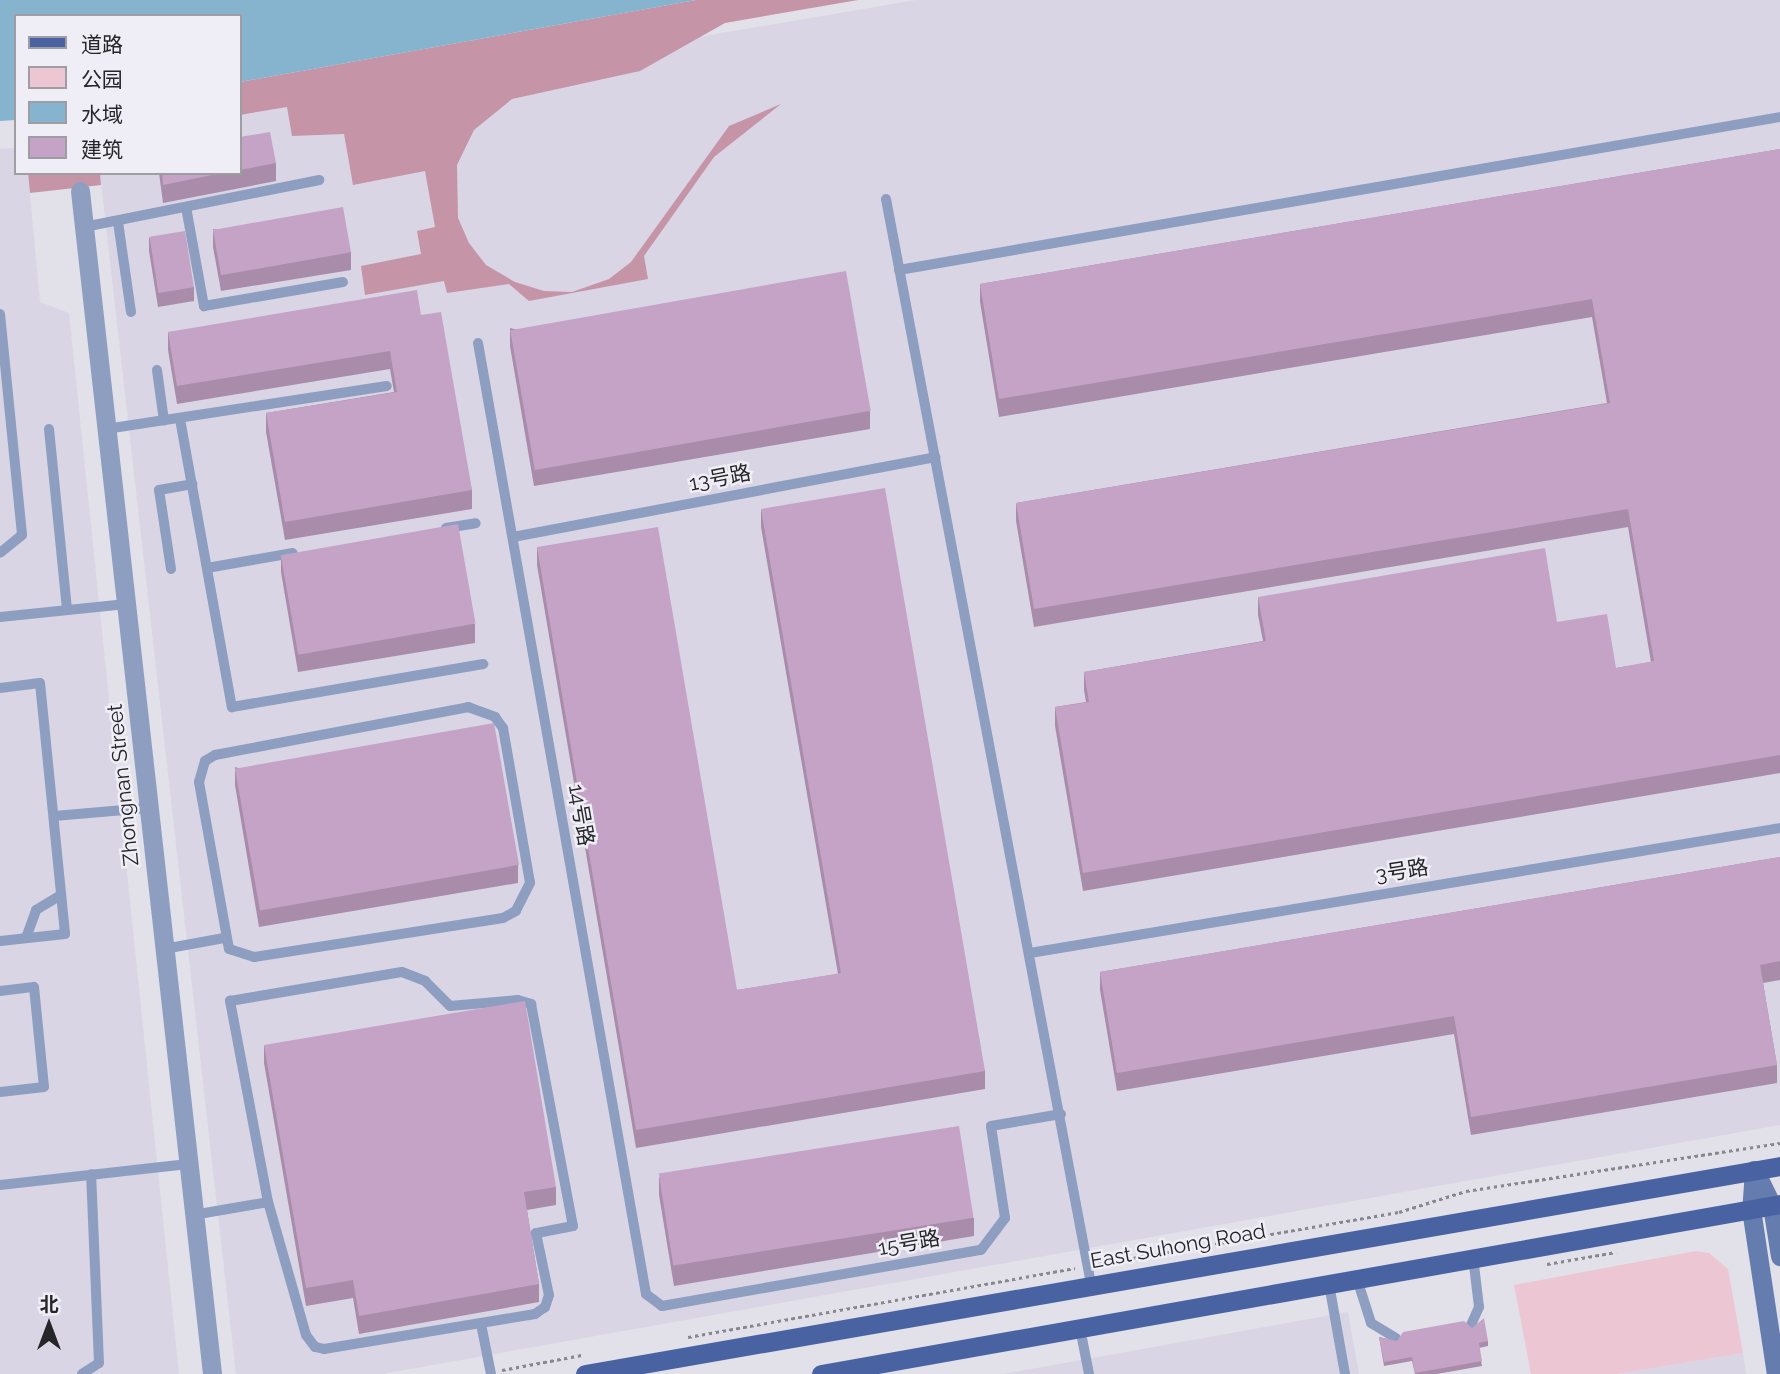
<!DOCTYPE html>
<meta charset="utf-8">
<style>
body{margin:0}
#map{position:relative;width:1780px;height:1374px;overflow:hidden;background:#e2e0e9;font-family:Raleway,"Noto Sans SC",sans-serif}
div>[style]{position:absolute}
.built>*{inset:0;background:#d9d5e5}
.green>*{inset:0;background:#edc6d4}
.forest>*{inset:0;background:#c595a7}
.water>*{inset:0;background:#86b3ce}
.path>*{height:2.5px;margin-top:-1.25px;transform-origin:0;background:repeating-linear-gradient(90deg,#88878d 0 3.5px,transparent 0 7px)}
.service>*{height:10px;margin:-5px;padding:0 5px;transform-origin:5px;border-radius:5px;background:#8d9ec1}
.tertiary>*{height:19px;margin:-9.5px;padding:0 9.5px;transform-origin:9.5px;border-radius:9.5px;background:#8d9ec1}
.secondary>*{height:19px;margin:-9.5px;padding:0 9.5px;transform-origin:9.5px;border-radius:9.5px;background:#657caf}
.primary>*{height:19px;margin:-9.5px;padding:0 9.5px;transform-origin:9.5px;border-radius:9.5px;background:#4963a2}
.wall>*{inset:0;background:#a98caa}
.building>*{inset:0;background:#c5a3c6;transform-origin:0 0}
span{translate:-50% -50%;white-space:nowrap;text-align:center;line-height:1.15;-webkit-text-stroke:5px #efedf6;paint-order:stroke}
.street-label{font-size:21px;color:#262528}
.legend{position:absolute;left:14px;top:14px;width:228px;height:161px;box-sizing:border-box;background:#efedf6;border:2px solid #9f9da4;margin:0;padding:9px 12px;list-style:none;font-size:21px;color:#262528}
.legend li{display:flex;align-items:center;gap:14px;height:35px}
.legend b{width:35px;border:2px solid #9f9da4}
.north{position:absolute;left:14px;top:1290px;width:70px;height:70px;-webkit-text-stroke:5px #efedf6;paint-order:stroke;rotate:0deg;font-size:19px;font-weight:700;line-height:28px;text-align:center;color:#262528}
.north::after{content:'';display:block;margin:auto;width:24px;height:32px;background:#262528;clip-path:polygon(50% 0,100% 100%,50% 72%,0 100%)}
</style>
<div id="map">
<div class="built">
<div style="clip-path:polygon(916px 0,1780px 0,1780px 1125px,382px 1374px,236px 1374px,100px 173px,240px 173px,240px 115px)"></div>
<div style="clip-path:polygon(16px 148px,16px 173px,28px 173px,40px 302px,69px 313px,179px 1374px,0 1374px,0 149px)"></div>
<div style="clip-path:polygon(1348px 1312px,1359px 1374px,1003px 1374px)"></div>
<div style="clip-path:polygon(1743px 1353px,1746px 1374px,1617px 1374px)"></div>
</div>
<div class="green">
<div style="clip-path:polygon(1696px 1251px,1709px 1253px,1728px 1269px,1743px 1353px,1617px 1374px,1531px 1374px,1514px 1285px)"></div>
</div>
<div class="forest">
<div style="clip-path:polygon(696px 0,858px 0,725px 23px,640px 71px,512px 99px,474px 130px,457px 165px,458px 218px,469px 243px,486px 265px,515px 282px,544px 291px,572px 292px,609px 279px,631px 262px,729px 126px,781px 104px,714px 157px,644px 256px,648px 279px,529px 301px,509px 284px,447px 293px,444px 281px,365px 295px,361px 266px,421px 254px,417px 231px,435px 227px,425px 171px,353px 185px,344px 134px,292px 136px,287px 107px,240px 115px,240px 82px)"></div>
<div style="clip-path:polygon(28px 173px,100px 173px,101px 185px,30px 193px)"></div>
</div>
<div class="water">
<div style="clip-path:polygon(0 0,696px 0,240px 82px,240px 16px,16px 16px,16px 120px,0 121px)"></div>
</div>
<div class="path">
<div style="left:1098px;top:1264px;width:305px;rotate:-9.8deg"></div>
<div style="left:1399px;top:1212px;width:70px;rotate:-17.4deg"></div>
<div style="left:1466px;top:1191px;width:318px;rotate:-8.7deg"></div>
<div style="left:1547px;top:1264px;width:70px;rotate:-9.9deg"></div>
<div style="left:688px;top:1337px;width:393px;rotate:-10.1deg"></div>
<div style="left:502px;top:1370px;width:81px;rotate:-10.6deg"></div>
</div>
<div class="service">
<div style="left:886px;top:199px;width:1104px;rotate:79.3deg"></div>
<div style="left:186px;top:207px;width:101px;rotate:79.7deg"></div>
<div style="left:204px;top:306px;width:141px;rotate:-9.8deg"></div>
<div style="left:118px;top:222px;width:91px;rotate:81.8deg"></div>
<div style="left:84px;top:227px;width:240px;rotate:-11.3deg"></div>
<div style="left:899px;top:270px;width:894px;rotate:-9.85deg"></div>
<div style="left:0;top:314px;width:222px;rotate:84.3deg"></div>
<div style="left:22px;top:535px;width:28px;rotate:141deg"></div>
<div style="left:478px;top:343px;width:966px;rotate:79.98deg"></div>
<div style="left:646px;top:1294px;width:20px;rotate:37deg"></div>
<div style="left:662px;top:1306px;width:324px;rotate:-10deg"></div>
<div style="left:981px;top:1250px;width:40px;rotate:-53deg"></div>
<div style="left:1005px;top:1218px;width:93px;rotate:-98.7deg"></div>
<div style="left:991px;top:1126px;width:71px;rotate:-9.7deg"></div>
<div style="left:157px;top:370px;width:51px;rotate:82.2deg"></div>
<div style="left:180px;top:419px;width:293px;rotate:79.8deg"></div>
<div style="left:232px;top:707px;width:255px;rotate:-9.7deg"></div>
<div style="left:49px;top:429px;width:182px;rotate:84.3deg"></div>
<div style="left:106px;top:429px;width:284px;rotate:-8.7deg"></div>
<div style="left:446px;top:528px;width:30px;rotate:-9deg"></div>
<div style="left:513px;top:537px;width:430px;rotate:-10.7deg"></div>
<div style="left:207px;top:568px;width:87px;rotate:-9.9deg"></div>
<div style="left:171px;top:569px;width:80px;rotate:-98.6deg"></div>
<div style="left:159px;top:490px;width:34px;rotate:-10deg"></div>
<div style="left:0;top:617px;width:127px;rotate:-5.9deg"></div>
<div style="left:0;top:688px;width:40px;rotate:-7.1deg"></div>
<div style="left:40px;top:683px;width:252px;rotate:84.3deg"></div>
<div style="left:65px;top:934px;width:65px;rotate:173.9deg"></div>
<div style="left:468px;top:707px;width:29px;rotate:20deg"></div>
<div style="left:495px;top:717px;width:14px;rotate:54deg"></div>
<div style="left:503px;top:728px;width:157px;rotate:80.1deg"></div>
<div style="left:530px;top:883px;width:31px;rotate:117deg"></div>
<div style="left:516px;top:911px;width:15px;rotate:152deg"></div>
<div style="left:503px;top:918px;width:252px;rotate:171.1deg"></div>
<div style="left:254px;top:957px;width:26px;rotate:-162deg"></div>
<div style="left:229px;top:949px;width:170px;rotate:-100.2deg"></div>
<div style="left:199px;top:782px;width:22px;rotate:-74deg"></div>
<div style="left:205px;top:761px;width:12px;rotate:-31deg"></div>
<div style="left:215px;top:755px;width:258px;rotate:-10.7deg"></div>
<div style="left:54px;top:816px;width:94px;rotate:-4.9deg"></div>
<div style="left:26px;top:938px;width:30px;rotate:-70deg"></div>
<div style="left:36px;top:910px;width:29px;rotate:-31deg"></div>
<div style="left:164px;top:949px;width:61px;rotate:-10.4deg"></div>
<div style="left:1030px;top:953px;width:760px;rotate:-9.46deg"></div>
<div style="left:402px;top:972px;width:25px;rotate:21deg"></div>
<div style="left:425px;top:981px;width:35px;rotate:45deg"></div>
<div style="left:450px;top:1006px;width:68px;rotate:-5deg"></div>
<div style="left:518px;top:1000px;width:14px;rotate:17deg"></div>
<div style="left:531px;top:1004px;width:226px;rotate:79.3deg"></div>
<div style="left:573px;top:1226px;width:38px;rotate:169deg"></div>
<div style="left:536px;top:1233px;width:63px;rotate:78.2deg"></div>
<div style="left:549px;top:1295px;width:13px;rotate:108deg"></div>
<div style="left:545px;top:1307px;width:12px;rotate:145deg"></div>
<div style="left:535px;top:1314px;width:214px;rotate:170.6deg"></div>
<div style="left:324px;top:1349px;width:9px;rotate:-167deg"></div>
<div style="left:315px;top:1347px;width:15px;rotate:-127deg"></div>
<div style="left:306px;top:1335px;width:138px;rotate:-105.9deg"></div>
<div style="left:268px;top:1202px;width:205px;rotate:-100.7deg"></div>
<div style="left:230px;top:1001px;width:174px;rotate:-9.6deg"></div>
<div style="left:0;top:991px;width:34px;rotate:-7deg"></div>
<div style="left:34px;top:987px;width:100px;rotate:84.3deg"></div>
<div style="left:44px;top:1087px;width:44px;rotate:173.5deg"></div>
<div style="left:0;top:1185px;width:189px;rotate:-6.4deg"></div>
<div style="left:193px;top:1215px;width:76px;rotate:-9.8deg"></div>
<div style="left:1357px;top:1279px;width:46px;rotate:72.3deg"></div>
<div style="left:1371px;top:1323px;width:29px;rotate:31deg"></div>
<div style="left:1329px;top:1284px;width:91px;rotate:79.9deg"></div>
<div style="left:481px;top:1324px;width:51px;rotate:78.7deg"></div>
<div style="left:1471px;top:1325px;width:20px;rotate:-66deg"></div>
<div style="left:1479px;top:1307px;width:50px;rotate:-96.8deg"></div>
<div style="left:1080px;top:1328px;width:47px;rotate:78.9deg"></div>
<div style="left:82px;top:1374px;width:20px;rotate:-33deg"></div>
<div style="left:99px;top:1363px;width:189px;rotate:-92.4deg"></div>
</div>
<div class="tertiary">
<div style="left:80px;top:191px;width:1190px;rotate:83.63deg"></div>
</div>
<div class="secondary">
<div style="left:1754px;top:1170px;width:39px;rotate:94deg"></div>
<div style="left:1751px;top:1209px;width:167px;rotate:81.4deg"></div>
<div style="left:1755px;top:1171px;width:39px;rotate:64deg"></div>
<div style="left:1772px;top:1206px;width:51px;rotate:80.9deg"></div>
</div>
<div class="primary">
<div style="left:585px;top:1374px;width:1213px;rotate:-9.87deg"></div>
<div style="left:821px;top:1374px;width:974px;rotate:-10.05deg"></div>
</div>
<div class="wall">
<div style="clip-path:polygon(240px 137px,276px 163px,276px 181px,163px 203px,159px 173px,240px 173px)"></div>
<div style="clip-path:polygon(1780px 149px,1780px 773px,1083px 891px,1055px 726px,1055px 707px,1086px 702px,1084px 690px,1084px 672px,1263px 641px,1258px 615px,1258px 597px,1557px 622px,1616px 668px,1651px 662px,1628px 527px,1034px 627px,1016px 521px,1016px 503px,1607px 403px,1592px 317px,999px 417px,980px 302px,980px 284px)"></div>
<div style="clip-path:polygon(213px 229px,351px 252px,351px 270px,221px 291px,213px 247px)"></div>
<div style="clip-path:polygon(149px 237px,194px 287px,194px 301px,158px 307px,149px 251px)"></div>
<div style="clip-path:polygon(421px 315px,472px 490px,472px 509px,285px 540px,266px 432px,266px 413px,394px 392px,390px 369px,177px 404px,168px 350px,168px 332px)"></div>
<div style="clip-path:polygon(510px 328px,870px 411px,870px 429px,534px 486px,510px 346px)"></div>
<div style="clip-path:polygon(761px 509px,985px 1071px,985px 1089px,636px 1148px,537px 565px,537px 547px,737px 990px,838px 974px,761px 527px)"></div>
<div style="clip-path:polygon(281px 554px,475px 624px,475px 643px,298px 672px,281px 572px)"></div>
<div style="clip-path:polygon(235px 767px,518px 865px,518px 883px,259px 927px,235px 785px)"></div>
<div style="clip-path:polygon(1780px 857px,1780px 980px,1763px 983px,1777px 1065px,1777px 1083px,1471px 1135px,1454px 1034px,1117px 1091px,1100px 990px,1100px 972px)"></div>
<div style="clip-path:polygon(264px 1045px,556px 1187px,556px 1205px,527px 1210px,539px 1284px,539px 1302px,359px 1334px,353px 1298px,306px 1306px,264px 1063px)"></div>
<div style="clip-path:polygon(659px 1177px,974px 1218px,974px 1236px,674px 1286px,659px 1195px)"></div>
<div style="clip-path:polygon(1379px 1337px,1397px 1341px,1488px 1341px,1488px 1346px,1479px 1348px,1482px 1366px,1437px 1374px,1415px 1374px,1412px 1361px,1384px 1366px)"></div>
</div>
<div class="building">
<div style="clip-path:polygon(270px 132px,276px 163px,240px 170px,240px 137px)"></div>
<div style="clip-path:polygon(1780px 149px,1780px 755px,1083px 873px,1055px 707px,1089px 702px,1084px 672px,1266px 641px,1258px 597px,1545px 548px,1557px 622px,1607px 614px,1616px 668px,1654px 661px,1628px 509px,1034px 609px,1016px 503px,1610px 403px,1592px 299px,999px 399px,980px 284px)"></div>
<div style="clip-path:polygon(162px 173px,222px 173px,163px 185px)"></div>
<div style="left:343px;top:207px;width:46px;height:132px;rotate:80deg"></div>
<div style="left:185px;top:231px;width:57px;height:36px;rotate:81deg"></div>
<div style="left:846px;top:271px;width:142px;height:341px;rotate:80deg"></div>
<div style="clip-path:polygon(417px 290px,421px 315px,441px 312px,472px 490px,285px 522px,266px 413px,397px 392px,390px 351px,177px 386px,168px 332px)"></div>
<div style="clip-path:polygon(885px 488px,985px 1071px,636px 1130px,537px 547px,658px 527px,737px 990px,841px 973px,761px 509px)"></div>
<div style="left:458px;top:524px;width:101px;height:180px;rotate:80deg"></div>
<div style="left:494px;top:723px;width:144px;height:263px;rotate:80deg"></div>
<div style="clip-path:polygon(1780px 857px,1780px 961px,1760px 965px,1777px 1065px,1471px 1117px,1454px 1016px,1117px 1073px,1100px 972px)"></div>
<div style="clip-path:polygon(525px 1001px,556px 1187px,524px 1192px,539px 1284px,359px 1316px,353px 1280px,306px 1288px,264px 1045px)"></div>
<div style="left:959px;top:1126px;width:93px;height:304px;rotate:81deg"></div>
<div style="clip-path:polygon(1484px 1318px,1488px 1341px,1479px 1343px,1482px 1361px,1415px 1373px,1412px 1357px,1384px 1362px,1379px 1337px,1397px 1341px,1403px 1332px,1464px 1321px,1472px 1328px)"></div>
</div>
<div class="street-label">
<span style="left:720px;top:478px;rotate:-11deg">13号路</span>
<span style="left:123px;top:785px;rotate:-96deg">Zhongnan Street</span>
<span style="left:581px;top:815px;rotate:80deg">14号路</span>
<span style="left:1402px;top:871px;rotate:-9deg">3号路</span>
<span style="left:909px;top:1243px;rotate:-10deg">15号路</span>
<span style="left:1178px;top:1246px;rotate:-10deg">East Suhong Road</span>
</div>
<ul class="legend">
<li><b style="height:9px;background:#4963a2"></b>道路</li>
<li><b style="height:19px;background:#edc6d4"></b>公园</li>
<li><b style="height:19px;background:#86b3ce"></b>水域</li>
<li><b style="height:19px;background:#c5a3c6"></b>建筑</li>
</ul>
<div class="north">北</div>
</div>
